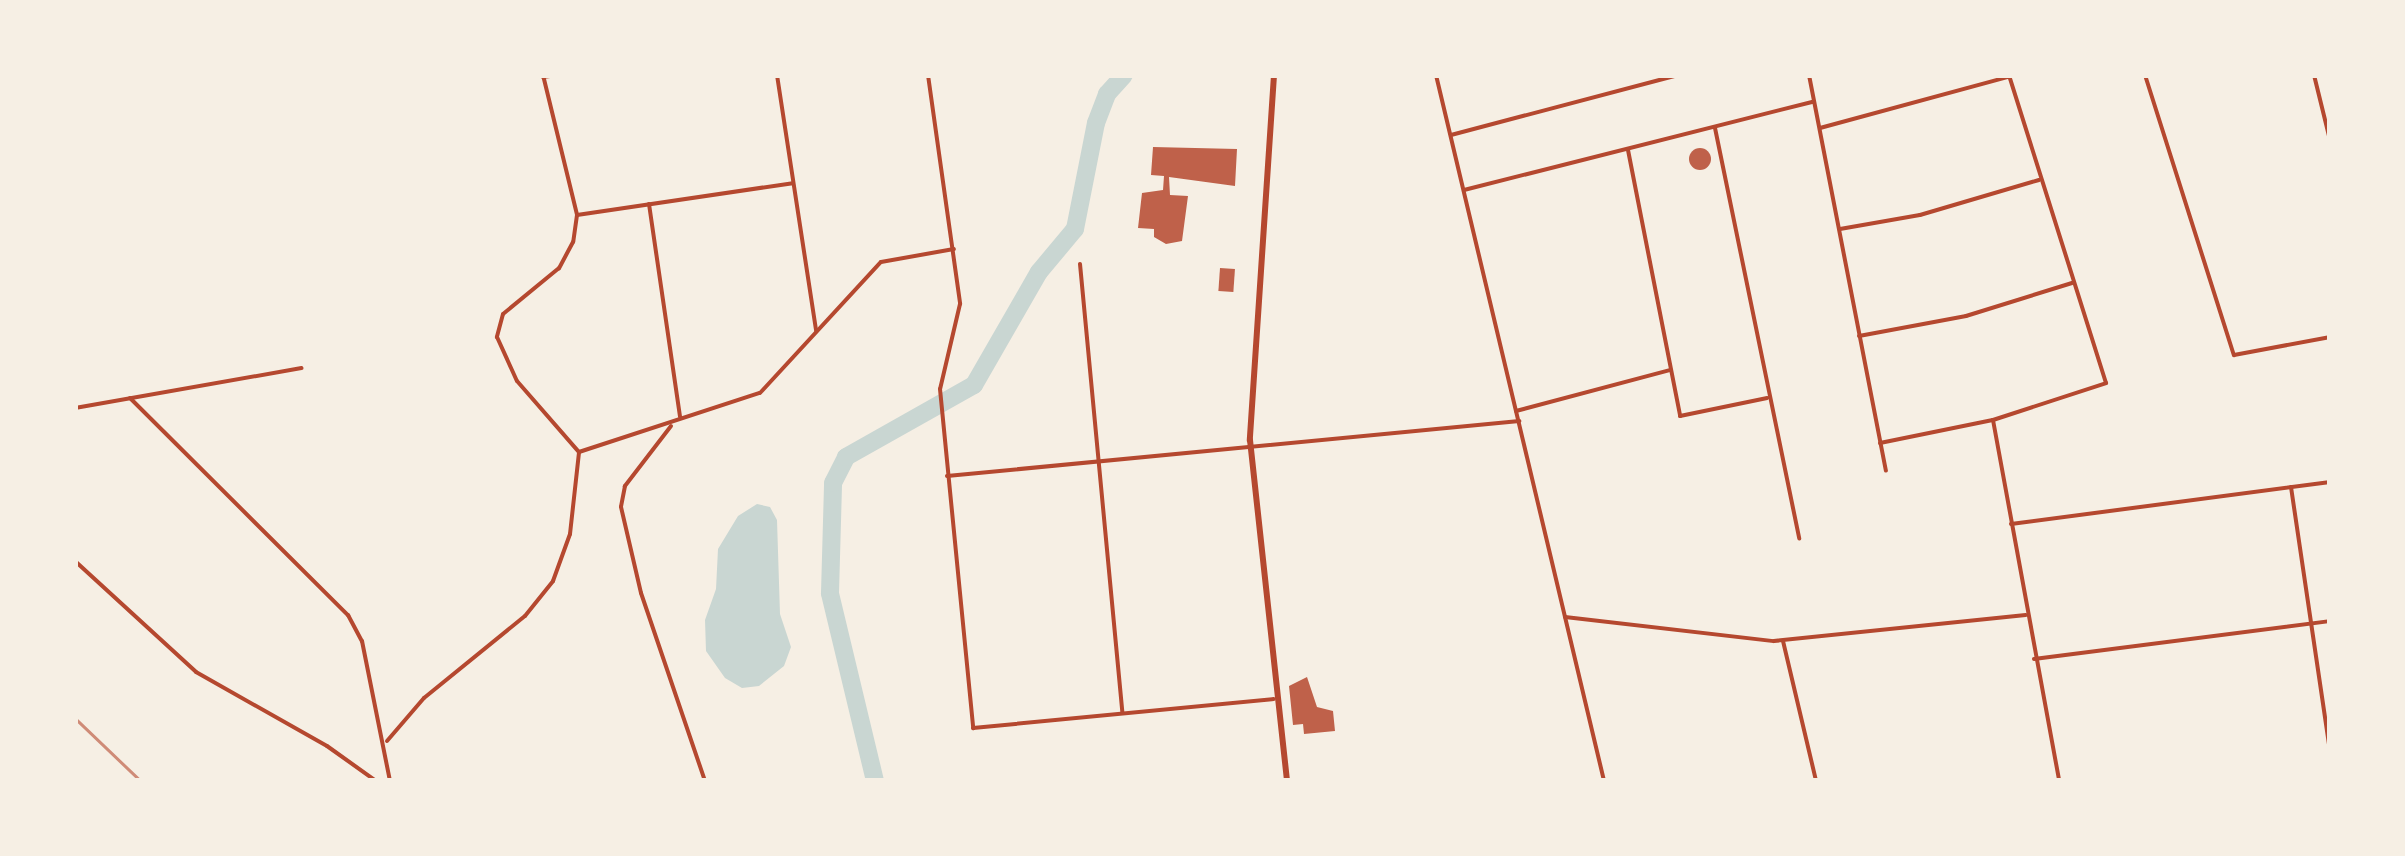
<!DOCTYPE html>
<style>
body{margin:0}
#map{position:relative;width:2405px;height:856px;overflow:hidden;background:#f6efe4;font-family:Poppins,sans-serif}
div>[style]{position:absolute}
.water>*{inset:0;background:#c9d6d2}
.river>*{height:18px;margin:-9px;padding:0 9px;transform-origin:9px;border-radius:9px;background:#c9d6d2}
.building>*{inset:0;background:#bf614a;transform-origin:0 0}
.round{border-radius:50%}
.minor>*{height:4px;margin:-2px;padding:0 2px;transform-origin:2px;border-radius:2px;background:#b5482f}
.trunk>*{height:6px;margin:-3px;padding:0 3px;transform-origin:3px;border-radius:3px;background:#b5482f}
.rail>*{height:2.5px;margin:-1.25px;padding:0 1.25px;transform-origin:1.25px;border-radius:1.25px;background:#cf8b77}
span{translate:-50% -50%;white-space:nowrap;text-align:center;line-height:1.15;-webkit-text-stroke:8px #f6efe4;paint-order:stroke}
.frame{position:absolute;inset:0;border:78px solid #f6efe4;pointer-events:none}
</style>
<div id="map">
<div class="water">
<div style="clip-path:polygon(757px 504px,770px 507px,777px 520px,780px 614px,791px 647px,784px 666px,759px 686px,742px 688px,725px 678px,706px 651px,705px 620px,716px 589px,718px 549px,738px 516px)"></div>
</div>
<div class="river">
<div style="left:875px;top:781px;width:193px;rotate:-103.5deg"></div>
<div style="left:830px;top:593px;width:110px;rotate:-88.4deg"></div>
<div style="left:833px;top:483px;width:29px;rotate:-63deg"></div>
<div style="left:846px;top:457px;width:147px;rotate:-29.4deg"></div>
<div style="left:974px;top:385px;width:130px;rotate:-60.1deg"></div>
<div style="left:1039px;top:272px;width:56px;rotate:-50.1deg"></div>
<div style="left:1075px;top:229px;width:108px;rotate:-78.8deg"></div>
<div style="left:1096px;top:123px;width:31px;rotate:-69deg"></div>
<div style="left:1107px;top:94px;width:25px;rotate:-48deg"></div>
</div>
<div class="building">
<div style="clip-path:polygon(1153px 147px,1237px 149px,1235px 186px,1169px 177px,1170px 195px,1188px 196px,1182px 241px,1166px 244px,1154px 237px,1154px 229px,1138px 228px,1142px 193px,1163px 190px,1164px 176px,1151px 175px)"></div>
<div class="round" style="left:1689px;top:148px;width:22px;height:22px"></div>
<div style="left:1220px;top:268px;width:15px;height:23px;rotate:4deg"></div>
<div style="clip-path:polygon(1307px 677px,1317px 707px,1333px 711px,1335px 731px,1304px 734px,1303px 724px,1293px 725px,1289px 686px)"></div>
</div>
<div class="minor">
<div style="left:543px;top:75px;width:144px;rotate:76.3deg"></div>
<div style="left:577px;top:215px;width:27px;rotate:98deg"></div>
<div style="left:573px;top:242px;width:30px;rotate:118deg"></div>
<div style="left:559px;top:268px;width:72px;rotate:140.6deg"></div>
<div style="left:503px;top:314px;width:24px;rotate:105deg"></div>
<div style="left:497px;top:337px;width:48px;rotate:65.6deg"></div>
<div style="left:517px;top:381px;width:94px;rotate:48.9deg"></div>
<div style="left:777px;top:75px;width:259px;rotate:81.3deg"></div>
<div style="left:928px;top:75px;width:231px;rotate:82deg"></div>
<div style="left:960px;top:304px;width:87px;rotate:103.2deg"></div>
<div style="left:940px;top:389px;width:341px;rotate:84.4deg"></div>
<div style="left:973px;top:728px;width:302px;rotate:-5.5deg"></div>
<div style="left:1436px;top:75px;width:726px;rotate:76.61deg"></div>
<div style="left:1809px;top:75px;width:403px;rotate:79deg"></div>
<div style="left:2145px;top:75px;width:294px;rotate:72.4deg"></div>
<div style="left:2234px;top:355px;width:98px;rotate:-10.6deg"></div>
<div style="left:2314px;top:75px;width:67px;rotate:76.2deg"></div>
<div style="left:543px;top:77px;width:14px;rotate:-8deg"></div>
<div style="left:1715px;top:128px;width:419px;rotate:78.4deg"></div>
<div style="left:1820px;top:128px;width:195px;rotate:-15.2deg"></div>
<div style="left:1451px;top:135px;width:235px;rotate:-14.8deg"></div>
<div style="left:1628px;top:150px;width:271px;rotate:78.9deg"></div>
<div style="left:1680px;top:416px;width:89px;rotate:-11.7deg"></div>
<div style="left:1464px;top:190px;width:360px;rotate:-14.2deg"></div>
<div style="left:649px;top:204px;width:215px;rotate:81.7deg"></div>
<div style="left:577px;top:215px;width:218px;rotate:-8.4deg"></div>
<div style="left:1840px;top:229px;width:81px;rotate:-9.9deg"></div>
<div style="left:1920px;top:215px;width:124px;rotate:-16.4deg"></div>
<div style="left:1080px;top:264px;width:450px;rotate:84.6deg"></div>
<div style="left:1859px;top:336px;width:109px;rotate:-10.6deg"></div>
<div style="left:1966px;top:316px;width:111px;rotate:-17.3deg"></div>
<div style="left:130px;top:398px;width:308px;rotate:44.9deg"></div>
<div style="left:348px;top:615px;width:30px;rotate:62deg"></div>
<div style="left:362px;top:641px;width:143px;rotate:78.7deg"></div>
<div style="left:75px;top:408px;width:230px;rotate:-10deg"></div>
<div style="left:1516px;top:411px;width:159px;rotate:-14.9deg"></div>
<div style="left:1993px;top:420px;width:367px;rotate:79.6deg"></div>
<div style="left:671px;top:426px;width:76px;rotate:127.5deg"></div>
<div style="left:625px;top:486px;width:21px;rotate:101deg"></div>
<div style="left:621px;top:507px;width:88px;rotate:76.9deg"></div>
<div style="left:641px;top:593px;width:199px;rotate:71.2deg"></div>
<div style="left:1880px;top:443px;width:115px;rotate:-11.5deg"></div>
<div style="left:1993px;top:420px;width:119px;rotate:-18.1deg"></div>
<div style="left:2106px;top:383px;width:323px;rotate:-107.5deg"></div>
<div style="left:579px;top:452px;width:190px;rotate:-18.1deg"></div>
<div style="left:760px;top:393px;width:178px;rotate:-47.3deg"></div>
<div style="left:881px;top:262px;width:74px;rotate:-10.1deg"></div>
<div style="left:947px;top:476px;width:575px;rotate:-5.49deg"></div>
<div style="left:2291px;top:487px;width:267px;rotate:81.6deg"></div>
<div style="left:2011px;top:524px;width:322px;rotate:-7.5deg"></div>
<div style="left:75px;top:561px;width:164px;rotate:42.5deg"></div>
<div style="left:196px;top:672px;width:150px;rotate:29.5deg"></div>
<div style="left:327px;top:746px;width:60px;rotate:35.5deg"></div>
<div style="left:1565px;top:617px;width:210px;rotate:6.6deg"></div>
<div style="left:1774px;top:641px;width:253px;rotate:-5.9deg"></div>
<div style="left:1783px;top:641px;width:144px;rotate:76.7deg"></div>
<div style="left:2034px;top:659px;width:298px;rotate:-7.3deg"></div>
<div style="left:387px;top:741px;width:57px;rotate:-49.3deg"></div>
<div style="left:424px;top:698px;width:130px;rotate:-39.1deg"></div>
<div style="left:525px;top:616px;width:45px;rotate:-51.3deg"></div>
<div style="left:553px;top:581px;width:50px;rotate:-70.1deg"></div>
<div style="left:570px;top:534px;width:82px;rotate:-83.7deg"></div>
</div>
<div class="trunk">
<div style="left:1274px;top:75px;width:366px;rotate:93.8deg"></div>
<div style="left:1250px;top:440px;width:343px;rotate:83.8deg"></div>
</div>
<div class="rail">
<div style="left:75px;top:718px;width:91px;rotate:43.7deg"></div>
</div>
<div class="frame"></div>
</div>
